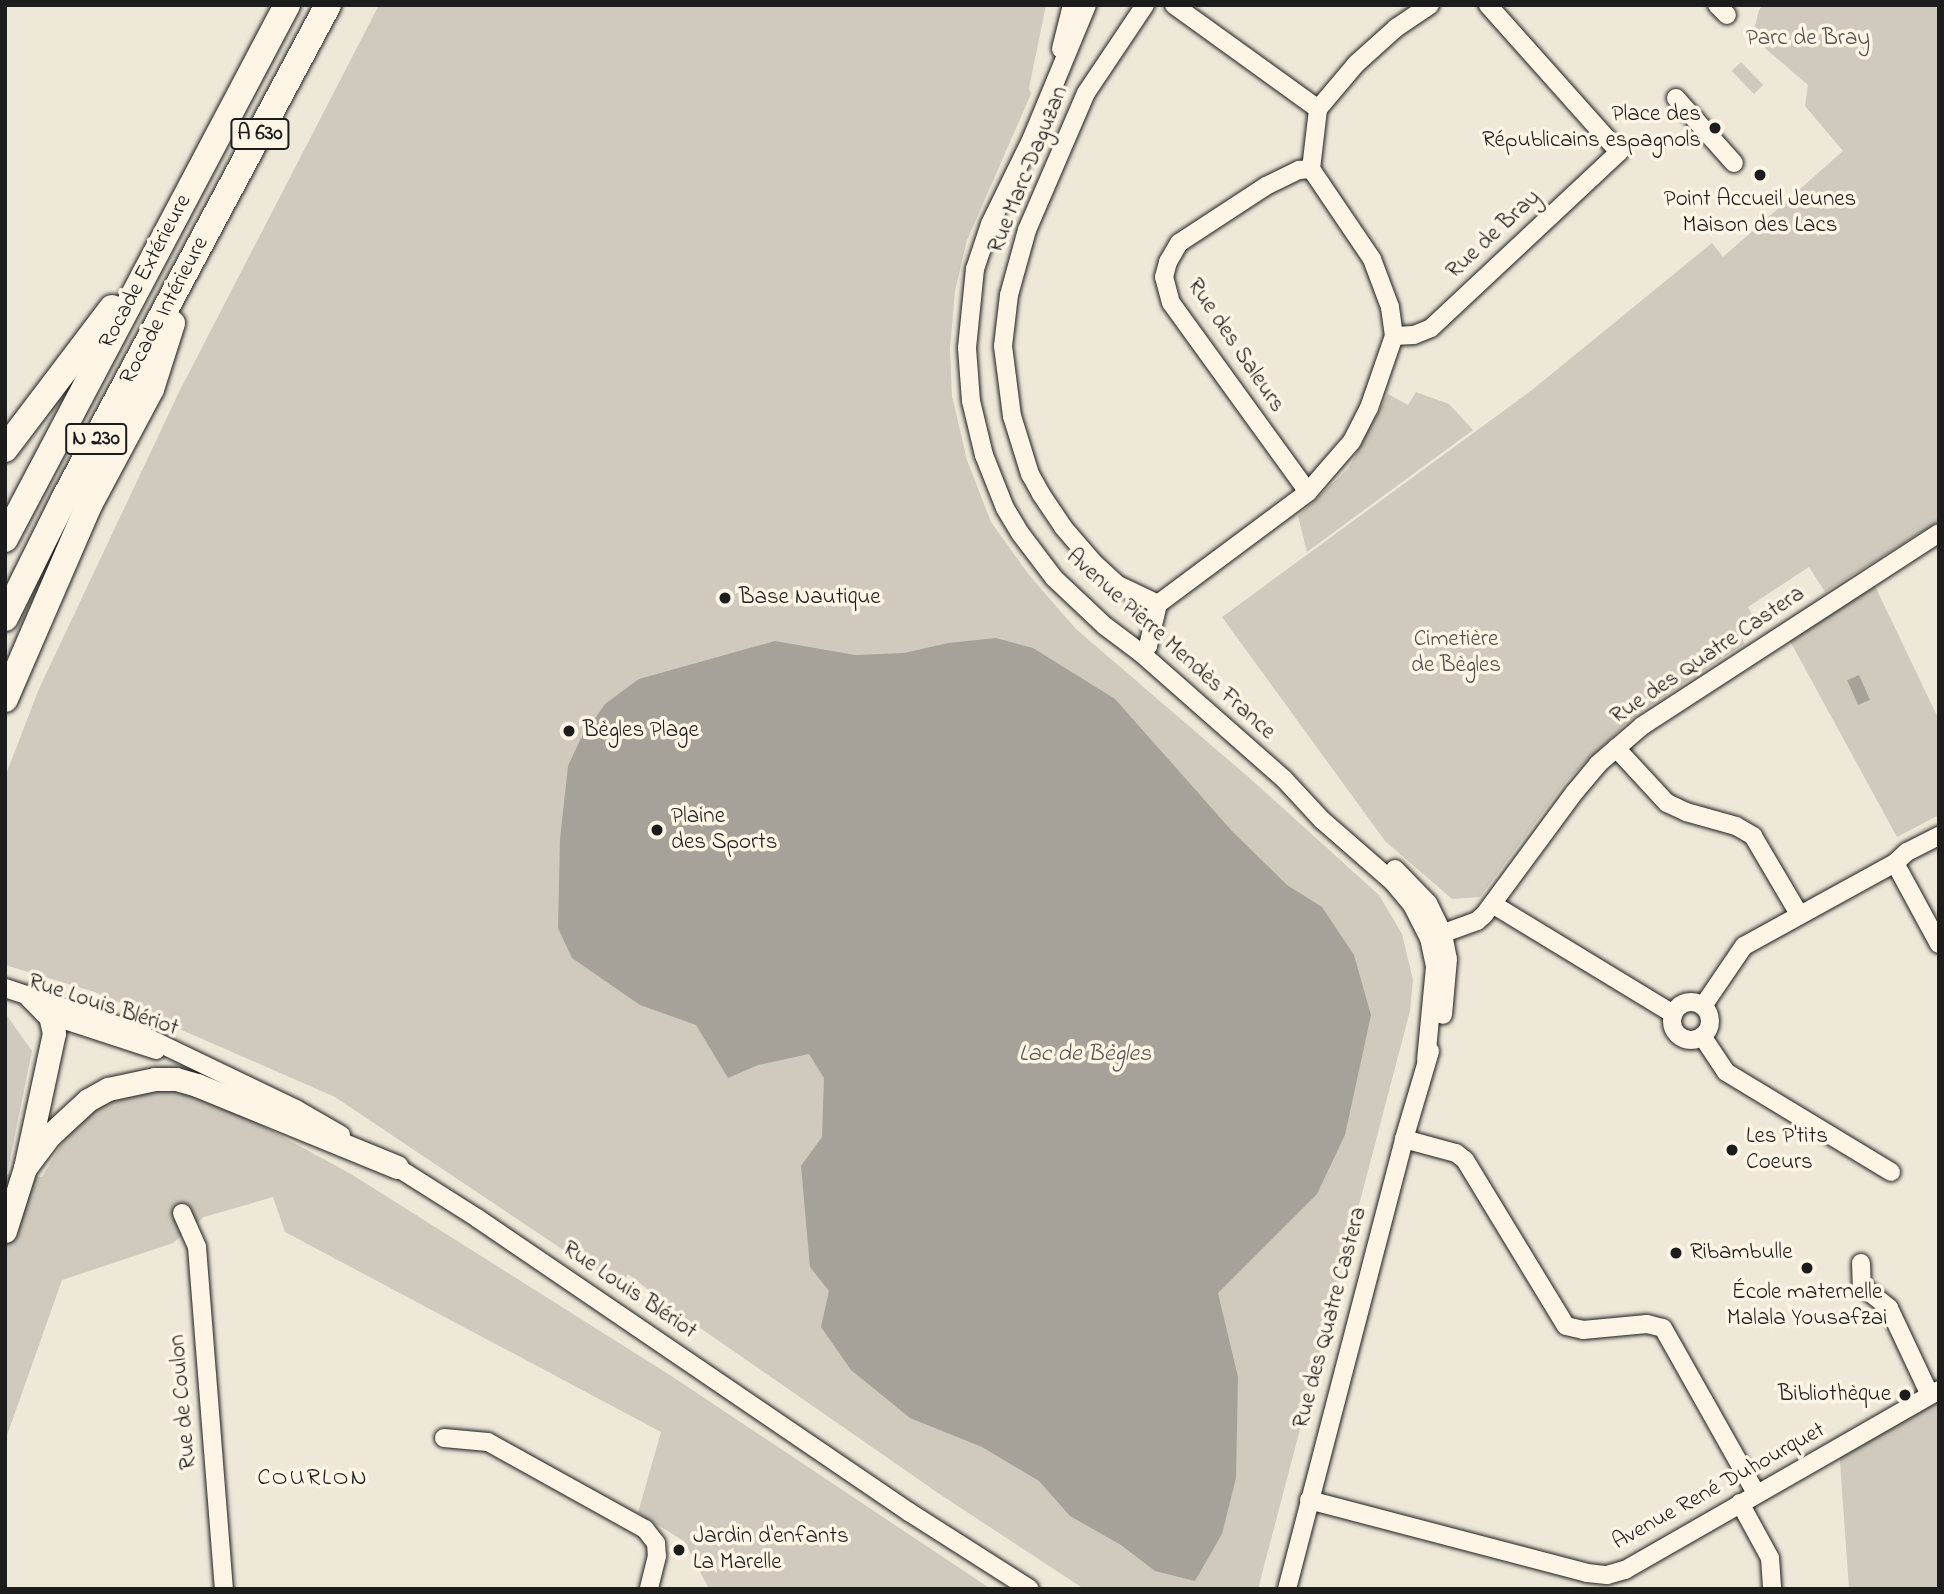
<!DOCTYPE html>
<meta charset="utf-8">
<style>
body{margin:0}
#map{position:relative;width:1944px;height:1594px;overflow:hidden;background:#eee8d9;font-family:"Indie Flower",sans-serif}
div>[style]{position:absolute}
.green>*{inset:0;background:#cfcabd;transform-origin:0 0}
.water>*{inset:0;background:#a7a299;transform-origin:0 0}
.roads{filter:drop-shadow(0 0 2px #1c1c1c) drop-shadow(0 0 2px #1c1c1c)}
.minor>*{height:18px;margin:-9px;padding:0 9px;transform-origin:9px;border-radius:9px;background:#fcf5e5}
.minor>.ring{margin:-9px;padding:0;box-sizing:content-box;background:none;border:18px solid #fcf5e5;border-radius:50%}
.major>*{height:23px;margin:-11.5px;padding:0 11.5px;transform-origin:11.5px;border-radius:11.5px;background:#fcf5e5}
.highway>*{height:26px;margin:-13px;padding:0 13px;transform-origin:13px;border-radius:13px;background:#fcf5e5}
.dots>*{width:19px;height:19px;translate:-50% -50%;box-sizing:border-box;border:4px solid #fcf5e5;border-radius:50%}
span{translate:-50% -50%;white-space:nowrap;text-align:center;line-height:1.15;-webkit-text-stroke:7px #fcf5e5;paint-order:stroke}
.shield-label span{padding:2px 5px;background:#fcf5e5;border:2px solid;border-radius:5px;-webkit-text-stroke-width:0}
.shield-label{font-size:21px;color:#1c1c1c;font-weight:700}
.park-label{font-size:23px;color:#52504c}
.poi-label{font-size:23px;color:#1c1c1c}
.right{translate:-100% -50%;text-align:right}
.left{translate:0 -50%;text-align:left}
.street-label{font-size:23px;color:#1c1c1c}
.water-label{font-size:24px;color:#5b5854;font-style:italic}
.neighbourhood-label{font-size:24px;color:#1c1c1c;letter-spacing:2px}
.frame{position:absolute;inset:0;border:7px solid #1c1c1c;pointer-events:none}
</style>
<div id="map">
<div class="green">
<div style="clip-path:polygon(379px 5px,1046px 5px,1029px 88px,1031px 94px,967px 240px,955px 291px,950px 349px,952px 396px,967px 460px,991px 522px,1029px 575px,1076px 629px,1254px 782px,1379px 895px,1402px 934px,1413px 980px,1410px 1011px,1258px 1589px,1084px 1589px,941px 1495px,680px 1314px,628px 1274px,620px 1288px,335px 1097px,95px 992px,5px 965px,5px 777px,38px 691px,179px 392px)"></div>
<div style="clip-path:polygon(1763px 5px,1939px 5px,1939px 521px,1825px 592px,1809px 567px,1748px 607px,1754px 618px,1739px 628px,1744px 644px,1634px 716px,1567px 780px,1480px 897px,1452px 899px,1385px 841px,1222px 617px,1532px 390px,1712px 243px,1723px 257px,1843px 151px,1805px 106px,1808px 85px,1752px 37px,1759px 10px)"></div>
<div style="left:1741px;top:62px;width:32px;height:13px;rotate:46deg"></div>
<div style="clip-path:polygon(1416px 392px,1449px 404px,1473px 430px,1307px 552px,1298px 516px,1348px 469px,1388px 394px,1408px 405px)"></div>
<div style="clip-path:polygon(1875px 586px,1939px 720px,1939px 815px,1897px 837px,1790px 641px)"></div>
<div style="clip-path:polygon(5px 1013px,32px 1051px,7px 1174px,42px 1177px,81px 1112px,101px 1100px,145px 1091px,168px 1090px,215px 1100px,351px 1174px,673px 1377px,991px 1589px,709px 1589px,684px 1541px,638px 1513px,661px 1432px,285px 1232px,273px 1197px,204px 1217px,173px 1243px,62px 1280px,5px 1441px)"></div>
<div style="clip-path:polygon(1939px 1390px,1939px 1589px,1849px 1589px,1839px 1448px)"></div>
</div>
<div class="water">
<div style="clip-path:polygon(996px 638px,1033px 648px,1115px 699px,1232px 831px,1287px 885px,1322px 907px,1354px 955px,1371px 1015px,1345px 1135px,1317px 1194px,1218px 1293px,1238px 1377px,1236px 1478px,1222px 1534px,1195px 1581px,1155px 1571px,1121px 1545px,1070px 1516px,1039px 1481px,982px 1447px,910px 1418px,851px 1370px,821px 1327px,829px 1291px,810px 1267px,801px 1166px,822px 1137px,824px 1078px,809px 1054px,758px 1065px,728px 1078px,696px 1025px,640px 1005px,572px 958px,558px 928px,560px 839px,568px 766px,580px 740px,605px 704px,639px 679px,775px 641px,855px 655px,904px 653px,948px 643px)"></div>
<div style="left:1859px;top:675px;width:27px;height:13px;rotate:66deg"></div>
</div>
<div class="roads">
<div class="minor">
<div style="left:1087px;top:5px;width:144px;rotate:112.5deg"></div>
<div style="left:1032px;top:138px;width:96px;rotate:116deg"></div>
<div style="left:990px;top:224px;width:47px;rotate:108.4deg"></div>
<div style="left:975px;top:269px;width:79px;rotate:95.8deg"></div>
<div style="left:967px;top:348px;width:53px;rotate:85.7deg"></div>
<div style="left:971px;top:401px;width:56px;rotate:76.5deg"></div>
<div style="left:984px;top:455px;width:57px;rotate:68.4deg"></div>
<div style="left:1005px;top:508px;width:29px;rotate:59deg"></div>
<div style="left:1020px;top:533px;width:56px;rotate:52.9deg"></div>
<div style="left:1054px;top:578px;width:70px;rotate:43.3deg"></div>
<div style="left:1105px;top:626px;width:45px;rotate:36.9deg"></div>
<div style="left:1141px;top:653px;width:191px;rotate:41.4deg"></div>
<div style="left:1284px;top:779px;width:56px;rotate:47.2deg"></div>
<div style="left:1322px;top:820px;width:93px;rotate:41.1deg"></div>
<div style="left:1392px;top:881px;width:31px;rotate:50deg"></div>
<div style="left:1412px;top:905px;width:37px;rotate:63deg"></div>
<div style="left:1429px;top:938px;width:30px;rotate:78deg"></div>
<div style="left:1435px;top:967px;width:93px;rotate:95.5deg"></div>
<div style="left:1145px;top:5px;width:106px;rotate:123.8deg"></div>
<div style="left:1086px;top:93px;width:149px;rotate:113.3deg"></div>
<div style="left:1027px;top:230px;width:67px;rotate:105.5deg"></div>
<div style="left:1009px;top:295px;width:51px;rotate:96.7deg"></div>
<div style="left:1003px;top:346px;width:71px;rotate:82.7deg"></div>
<div style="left:1012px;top:416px;width:61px;rotate:72.8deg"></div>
<div style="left:1030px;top:474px;width:23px;rotate:61deg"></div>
<div style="left:1041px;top:494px;width:40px;rotate:56deg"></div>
<div style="left:1063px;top:527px;width:46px;rotate:49.4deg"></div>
<div style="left:1093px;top:562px;width:34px;rotate:43deg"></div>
<div style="left:1118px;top:585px;width:44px;rotate:25.4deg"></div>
<div style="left:1174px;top:5px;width:178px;rotate:35.8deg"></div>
<div style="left:1717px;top:5px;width:14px;rotate:45deg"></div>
<div style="left:1061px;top:49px;width:45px;rotate:-76deg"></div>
<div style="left:1676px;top:98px;width:87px;rotate:48.3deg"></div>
<div style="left:1394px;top:336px;width:20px;rotate:-3deg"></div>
<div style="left:1414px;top:335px;width:18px;rotate:-22deg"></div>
<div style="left:1431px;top:328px;width:258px;rotate:-43.1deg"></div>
<div style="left:1619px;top:152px;width:197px;rotate:-131.7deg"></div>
<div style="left:1308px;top:492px;width:233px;rotate:-125.9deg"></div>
<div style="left:1171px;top:303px;width:27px;rotate:-105deg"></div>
<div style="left:1164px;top:277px;width:16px;rotate:-75deg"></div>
<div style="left:1168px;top:262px;width:22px;rotate:-60deg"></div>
<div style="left:1179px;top:243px;width:104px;rotate:-33.2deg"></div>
<div style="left:1266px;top:186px;width:37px;rotate:-26deg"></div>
<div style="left:1299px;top:170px;width:12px;rotate:-5deg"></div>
<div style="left:1141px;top:653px;width:10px;rotate:-45deg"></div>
<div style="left:1148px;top:646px;width:43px;rotate:-76.6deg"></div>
<div style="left:1158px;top:604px;width:187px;rotate:-36.7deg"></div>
<div style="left:1308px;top:492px;width:67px;rotate:-49.2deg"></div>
<div style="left:1352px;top:441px;width:37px;rotate:-63deg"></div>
<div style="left:1369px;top:408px;width:76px;rotate:-70.9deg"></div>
<div style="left:1394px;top:336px;width:29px;rotate:-98deg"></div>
<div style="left:1390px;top:307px;width:51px;rotate:-110.6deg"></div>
<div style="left:1372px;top:259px;width:109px;rotate:-124.1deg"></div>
<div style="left:1311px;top:169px;width:60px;rotate:-83.3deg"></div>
<div style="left:1318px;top:109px;width:59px;rotate:-49.8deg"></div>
<div style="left:1356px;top:64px;width:54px;rotate:-42deg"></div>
<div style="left:1396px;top:28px;width:41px;rotate:-34.1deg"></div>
<div style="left:1616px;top:748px;width:75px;rotate:47.2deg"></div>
<div style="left:1667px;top:803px;width:21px;rotate:25deg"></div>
<div style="left:1686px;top:812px;width:52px;rotate:15.6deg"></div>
<div style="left:1736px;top:826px;width:20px;rotate:30deg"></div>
<div style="left:1753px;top:836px;width:91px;rotate:59.5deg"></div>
<div style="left:1895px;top:863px;width:16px;rotate:-43deg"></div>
<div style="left:1907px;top:852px;width:36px;rotate:-27deg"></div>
<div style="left:1395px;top:869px;width:47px;rotate:45.9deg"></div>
<div style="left:1428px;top:903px;width:34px;rotate:64deg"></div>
<div style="left:1443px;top:934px;width:25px;rotate:79deg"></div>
<div style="left:1448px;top:959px;width:56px;rotate:95.1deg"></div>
<div style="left:1494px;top:905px;width:210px;rotate:31.3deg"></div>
<div style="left:1433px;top:937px;width:47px;rotate:-20deg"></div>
<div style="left:1477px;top:921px;width:9px;rotate:-41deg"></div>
<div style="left:1484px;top:915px;width:152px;rotate:-53.6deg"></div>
<div style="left:1574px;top:793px;width:38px;rotate:-50deg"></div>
<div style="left:1598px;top:764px;width:58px;rotate:-40.8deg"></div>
<div style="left:1642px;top:726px;width:354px;rotate:-33deg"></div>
<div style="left:5px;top:988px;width:136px;rotate:18.4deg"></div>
<div style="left:134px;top:1031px;width:180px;rotate:25.7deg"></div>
<div style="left:296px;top:1109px;width:52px;rotate:30deg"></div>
<div class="ring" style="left:1672px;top:1002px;width:20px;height:20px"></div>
<div style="left:1703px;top:1006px;width:73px;rotate:-55.7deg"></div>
<div style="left:1744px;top:946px;width:172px;rotate:-28.8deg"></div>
<div style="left:1895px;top:863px;width:92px;rotate:61.5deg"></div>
<div style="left:43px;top:1013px;width:119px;rotate:18.1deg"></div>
<div style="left:1702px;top:1036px;width:43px;rotate:56.3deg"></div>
<div style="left:1726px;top:1072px;width:193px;rotate:31.2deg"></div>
<div style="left:1404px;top:1139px;width:54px;rotate:15.1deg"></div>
<div style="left:1456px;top:1153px;width:11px;rotate:38deg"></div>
<div style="left:1465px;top:1160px;width:194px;rotate:58.7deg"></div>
<div style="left:1566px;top:1326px;width:17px;rotate:13deg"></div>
<div style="left:1583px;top:1330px;width:64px;rotate:-5.4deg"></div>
<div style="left:1647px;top:1324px;width:16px;rotate:14deg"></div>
<div style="left:1663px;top:1328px;width:189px;rotate:60.6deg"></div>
<div style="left:387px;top:1161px;width:107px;rotate:32.3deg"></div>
<div style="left:477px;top:1218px;width:523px;rotate:34.24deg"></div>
<div style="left:909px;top:1512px;width:143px;rotate:32.5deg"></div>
<div style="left:182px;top:1213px;width:37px;rotate:66deg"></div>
<div style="left:197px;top:1247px;width:343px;rotate:85.5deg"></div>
<div style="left:1861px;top:1263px;width:23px;rotate:88deg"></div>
<div style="left:1862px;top:1286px;width:35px;rotate:39deg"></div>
<div style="left:1889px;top:1308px;width:96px;rotate:64.8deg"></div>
<div style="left:444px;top:1438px;width:44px;rotate:5.2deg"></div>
<div style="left:488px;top:1442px;width:179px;rotate:29deg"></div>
<div style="left:645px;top:1529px;width:18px;rotate:52deg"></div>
<div style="left:656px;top:1543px;width:13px;rotate:86deg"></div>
<div style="left:657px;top:1556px;width:34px;rotate:104deg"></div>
<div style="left:1309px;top:1500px;width:287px;rotate:14.7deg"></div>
<div style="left:1587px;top:1573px;width:20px;rotate:6deg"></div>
<div style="left:1607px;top:1575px;width:19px;rotate:-16deg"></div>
<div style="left:1625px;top:1570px;width:362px;rotate:-29.8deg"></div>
<div style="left:1740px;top:1503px;width:63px;rotate:61.4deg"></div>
<div style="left:1770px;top:1558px;width:31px;rotate:86deg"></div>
<div style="left:1287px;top:1589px;width:465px;rotate:-75.4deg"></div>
<div style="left:1404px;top:1139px;width:92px;rotate:-73.5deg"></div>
</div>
<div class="major">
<div style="left:25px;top:1168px;width:40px;rotate:-53deg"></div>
<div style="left:49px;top:1136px;width:53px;rotate:-42.7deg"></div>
<div style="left:88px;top:1100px;width:23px;rotate:-29deg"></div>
<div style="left:108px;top:1089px;width:48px;rotate:-12deg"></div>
<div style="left:155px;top:1079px;width:21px"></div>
<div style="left:176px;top:1079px;width:22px;rotate:16deg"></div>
<div style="left:197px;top:1085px;width:216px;rotate:22.3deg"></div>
<div style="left:5px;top:1231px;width:66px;rotate:-72.4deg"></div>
<div style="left:25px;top:1168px;width:138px;rotate:-77.9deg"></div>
<div style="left:54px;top:1033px;width:17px;rotate:-103deg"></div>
<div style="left:50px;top:1016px;width:28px;rotate:-135deg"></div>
</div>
<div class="highway">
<div style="left:5px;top:449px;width:177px;rotate:-52.8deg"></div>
<div style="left:5px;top:539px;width:604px;rotate:-62.16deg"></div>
<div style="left:5px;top:618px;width:133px;rotate:-63.6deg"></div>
<div style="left:64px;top:499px;width:560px;rotate:-61.88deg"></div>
<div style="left:5px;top:699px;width:209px;rotate:-66.6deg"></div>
<div style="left:88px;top:507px;width:134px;rotate:-61.9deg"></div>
<div style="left:151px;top:389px;width:69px;rotate:-72.3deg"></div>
</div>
</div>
<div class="dots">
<div style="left:1715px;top:128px;background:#1c1c1c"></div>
<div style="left:1760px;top:175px;background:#1c1c1c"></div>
<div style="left:725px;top:598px;background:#1c1c1c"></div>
<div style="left:569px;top:731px;background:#1c1c1c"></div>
<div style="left:657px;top:830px;background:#1c1c1c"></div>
<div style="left:1732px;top:1150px;background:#1c1c1c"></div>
<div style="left:1676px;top:1253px;background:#1c1c1c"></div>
<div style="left:1807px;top:1268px;background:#1c1c1c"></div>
<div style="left:1905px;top:1395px;background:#1c1c1c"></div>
<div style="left:679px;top:1550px;background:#1c1c1c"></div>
</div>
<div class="shield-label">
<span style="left:260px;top:134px">A 630</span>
<span style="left:96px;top:439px">N 230</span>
</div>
<div class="park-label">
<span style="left:1808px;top:39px">Parc de Bray</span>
<span style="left:1456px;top:653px">Cimetière<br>de Bègles</span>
</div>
<div class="poi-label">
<span class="right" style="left:1701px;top:128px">Place des<br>Républicains espagnols</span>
<span style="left:1760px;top:213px">Point Accueil Jeunes<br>Maison des Lacs</span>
<span class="left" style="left:739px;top:598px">Base Nautique</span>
<span class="left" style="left:583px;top:731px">Bègles Plage</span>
<span class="left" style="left:671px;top:830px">Plaine<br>des Sports</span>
<span class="left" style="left:1746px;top:1150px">Les P'tits<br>Coeurs</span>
<span class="left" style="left:1690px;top:1253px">Ribambulle</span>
<span style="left:1807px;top:1306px">École maternelle<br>Malala Yousafzai</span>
<span class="right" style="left:1891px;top:1395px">Bibliothèque</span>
<span class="left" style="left:693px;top:1550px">Jardin d'enfants<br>La Marelle</span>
</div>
<div class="street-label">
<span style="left:1029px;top:170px;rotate:-68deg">Rue Marc Daguzan</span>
<span style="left:1494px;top:235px;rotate:-43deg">Rue de Bray</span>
<span style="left:146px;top:272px;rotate:-62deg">Rocade Extérieure</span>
<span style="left:165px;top:311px;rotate:-62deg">Rocade Intérieure</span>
<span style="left:1235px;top:346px;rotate:56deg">Rue des Saleurs</span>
<span style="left:1170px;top:645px;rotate:42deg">Avenue Pierre Mendès France</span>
<span style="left:1708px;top:656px;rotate:-34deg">Rue des Quatre Castera</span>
<span style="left:103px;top:1006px;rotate:18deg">Rue Louis Blériot</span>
<span style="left:629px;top:1291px;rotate:34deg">Rue Louis Blériot</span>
<span style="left:1331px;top:1318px;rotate:-75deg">Rue des Quatre Castera</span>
<span style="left:184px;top:1402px;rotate:-95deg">Rue de Coulon</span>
<span style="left:1719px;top:1487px;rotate:-29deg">Avenue René Duhourquet</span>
</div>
<div class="water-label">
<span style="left:1085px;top:1055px">Lac de Bègles</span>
</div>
<div class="neighbourhood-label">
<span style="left:313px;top:1479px">COURLON</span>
</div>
<div class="frame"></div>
</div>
